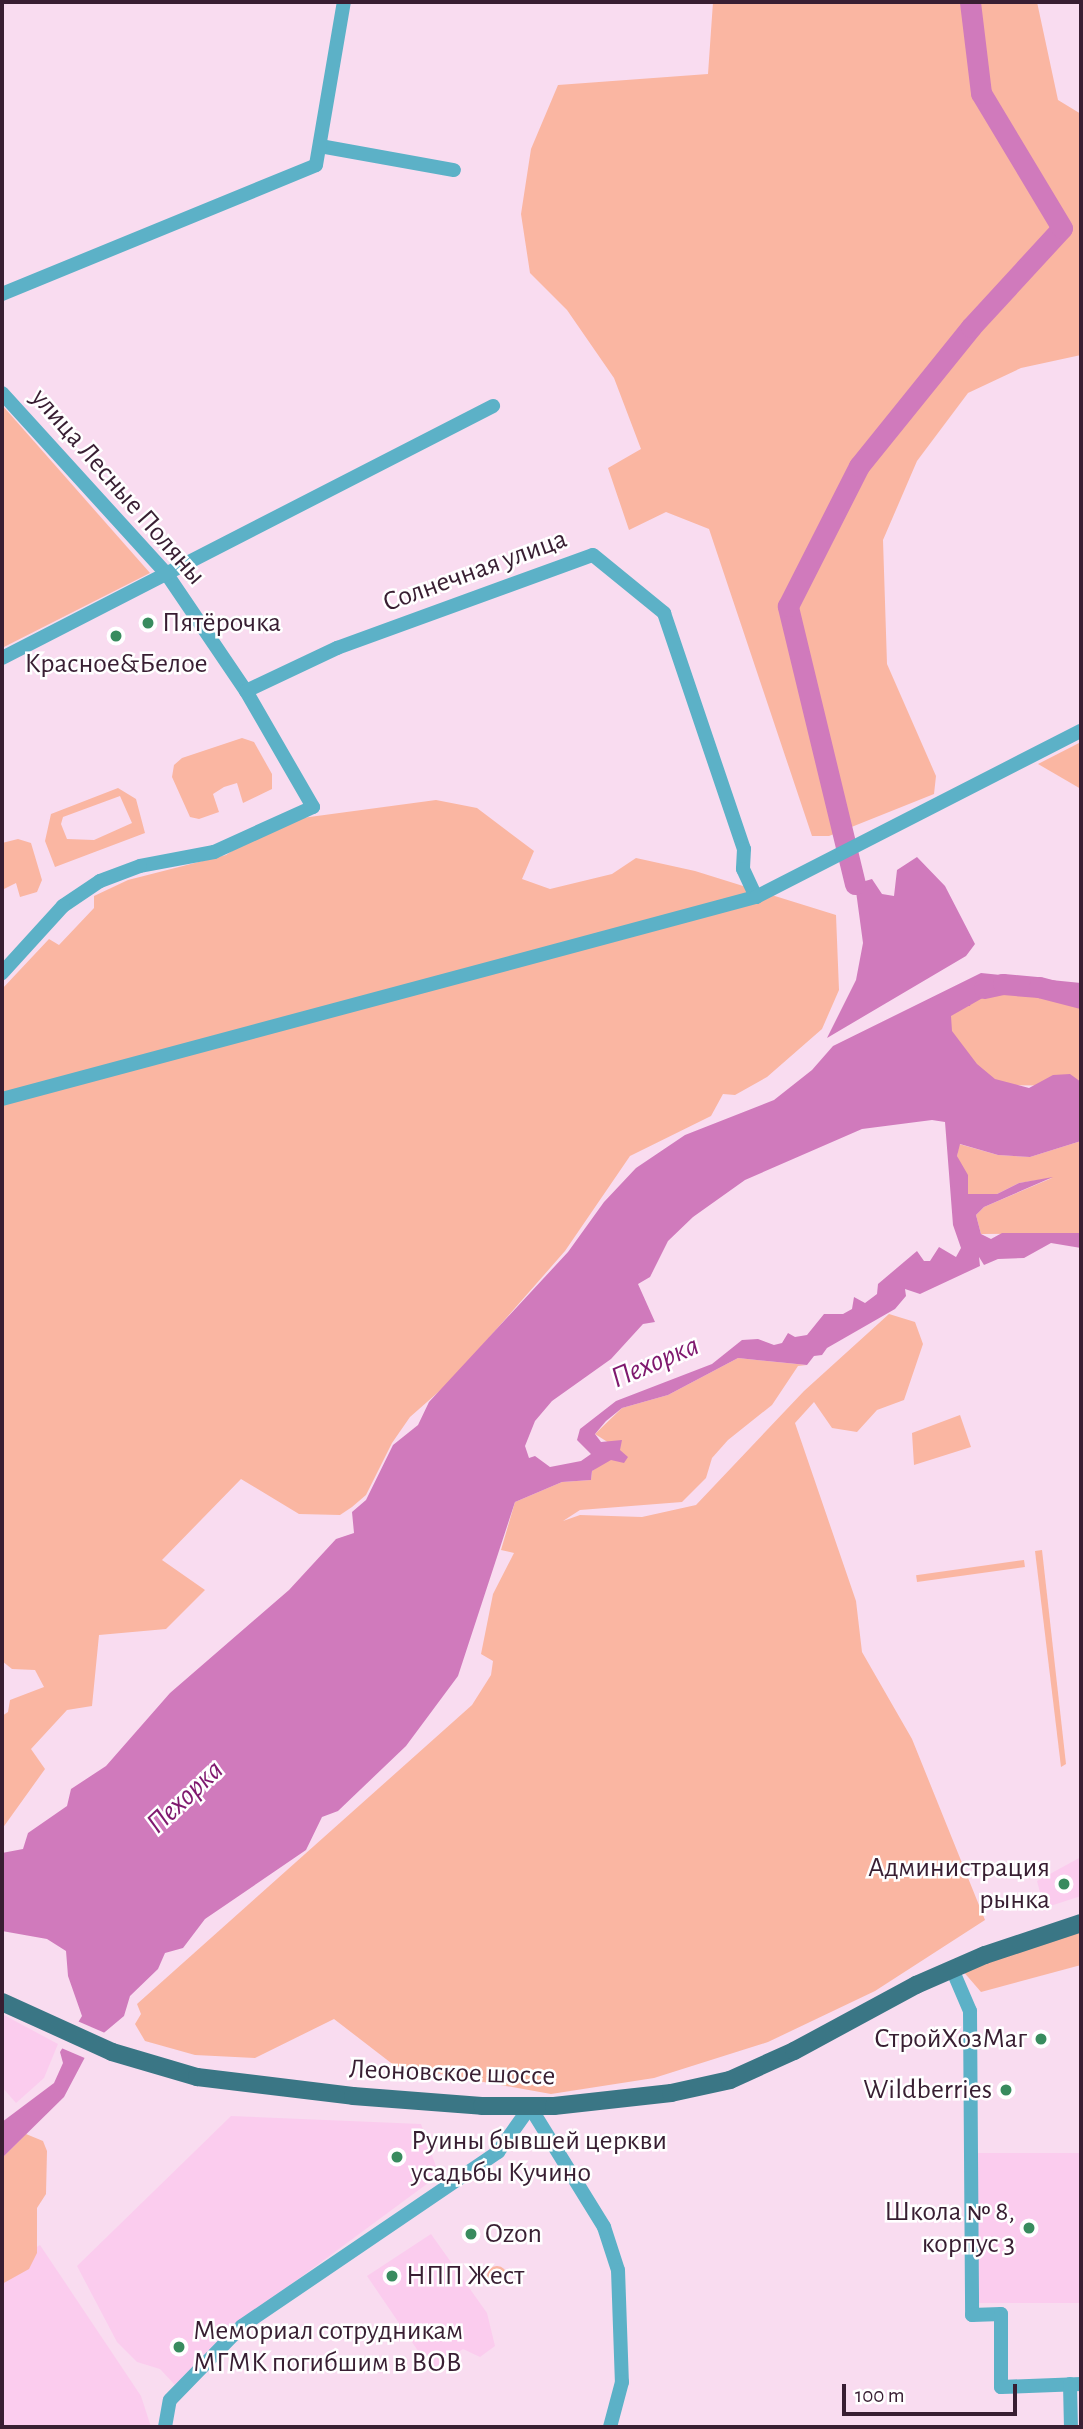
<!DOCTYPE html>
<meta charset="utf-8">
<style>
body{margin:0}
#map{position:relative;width:1083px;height:2429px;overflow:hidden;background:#f9dcf0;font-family:"Alegreya Sans",sans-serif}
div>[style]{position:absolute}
.built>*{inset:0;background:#fbccee;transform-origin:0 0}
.green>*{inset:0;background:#fab6a2;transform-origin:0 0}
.round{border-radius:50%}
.water>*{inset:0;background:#d07abc}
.pier>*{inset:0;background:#f9dcf0}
.river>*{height:21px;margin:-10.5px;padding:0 10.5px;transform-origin:10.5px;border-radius:10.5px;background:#d07abc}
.minor>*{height:14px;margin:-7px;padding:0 7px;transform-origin:7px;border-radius:7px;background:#5cb1c7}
.major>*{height:18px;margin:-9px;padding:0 9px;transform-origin:9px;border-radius:9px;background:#3a7685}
.dots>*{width:19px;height:19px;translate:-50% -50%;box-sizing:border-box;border:4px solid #fff;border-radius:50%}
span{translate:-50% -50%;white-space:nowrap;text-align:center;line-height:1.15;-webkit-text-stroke:5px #fff;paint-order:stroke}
.street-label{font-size:28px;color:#381e32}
.poi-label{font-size:28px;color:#381e32}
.left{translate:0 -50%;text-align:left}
.right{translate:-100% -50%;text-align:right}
.water-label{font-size:30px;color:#7f186e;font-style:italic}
.frame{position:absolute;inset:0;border:4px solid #381e32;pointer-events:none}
.scale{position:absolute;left:842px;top:2384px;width:175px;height:32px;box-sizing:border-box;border:4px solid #381e32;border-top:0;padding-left:9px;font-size:21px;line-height:24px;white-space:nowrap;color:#381e32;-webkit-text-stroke:5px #fff;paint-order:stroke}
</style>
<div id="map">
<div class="built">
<i style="clip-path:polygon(1081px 1857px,1081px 1896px,1044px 1908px,1037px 1881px)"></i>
<i style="clip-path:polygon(2px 2014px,58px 2044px,44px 2078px,16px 2103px,2px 2087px)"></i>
<i style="clip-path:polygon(231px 2116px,421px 2124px,439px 2175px,232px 2328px,175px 2385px,160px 2369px,137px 2362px,117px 2342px,77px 2266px)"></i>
<i style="left:1081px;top:2153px;width:150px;height:104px;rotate:90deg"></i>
<i style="clip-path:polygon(431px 2234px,487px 2313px,495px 2346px,480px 2357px,463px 2349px,431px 2370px,367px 2276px)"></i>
<i style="clip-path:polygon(40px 2245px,141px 2396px,151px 2427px,2px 2427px,2px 2268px)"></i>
</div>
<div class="green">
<i style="clip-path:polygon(713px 2px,1037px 2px,1058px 100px,1081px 114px,1081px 355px,1021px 368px,968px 393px,917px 461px,883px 540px,887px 664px,936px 776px,934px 794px,829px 836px,812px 836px,709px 529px,666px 512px,629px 530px,608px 468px,641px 449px,614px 378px,567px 310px,530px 273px,521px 214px,531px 149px,558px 85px,708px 74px)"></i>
<i style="clip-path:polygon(2px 405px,150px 573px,2px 648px)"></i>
<i style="clip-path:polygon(242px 738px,254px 742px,272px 774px,272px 789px,243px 803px,237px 783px,224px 787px,213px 794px,219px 812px,199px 819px,190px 817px,172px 777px,174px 765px,182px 758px)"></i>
<i style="clip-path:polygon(1081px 742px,1081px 789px,1038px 764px)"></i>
<i style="clip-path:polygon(evenodd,118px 788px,136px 799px,145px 833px,55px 867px,45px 841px,51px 814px,118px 788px,120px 796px,132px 823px,94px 840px,67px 839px,61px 824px,63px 817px,120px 796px)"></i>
<i style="clip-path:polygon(436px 800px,477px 808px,534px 851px,522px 879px,550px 889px,612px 874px,636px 858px,695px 871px,836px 915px,839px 990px,822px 1029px,767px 1077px,735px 1095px,723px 1094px,711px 1116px,630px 1156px,565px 1251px,452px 1380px,410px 1417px,392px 1443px,366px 1495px,352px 1507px,340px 1515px,299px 1514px,241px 1479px,162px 1560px,205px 1590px,166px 1629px,99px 1635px,92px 1706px,67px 1710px,31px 1749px,45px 1769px,2px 1829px,2px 1716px,8px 1712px,10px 1700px,44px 1687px,35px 1670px,12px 1669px,2px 1661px,2px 989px,49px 939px,59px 945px,94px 908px,94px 896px,128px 880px,226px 855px,247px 841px,302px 818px)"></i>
<i style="clip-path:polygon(18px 839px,31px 843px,42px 880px,37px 892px,20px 897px,16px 883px,2px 890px,2px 843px)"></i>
<i style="clip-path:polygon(1004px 987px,1081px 1002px,1081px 1086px,996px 1085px,970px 1060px,946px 1025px,954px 1009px)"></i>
<i style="clip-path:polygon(1081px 1141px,1081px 1233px,981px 1234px,976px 1215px,984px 1207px,1052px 1178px,1019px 1183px,997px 1194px,968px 1194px,957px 1156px,959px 1144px,998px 1155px,1030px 1157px)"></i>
<i style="clip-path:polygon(889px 1314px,915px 1322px,923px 1344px,904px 1400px,877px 1410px,857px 1432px,832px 1428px,814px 1402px,795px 1423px,856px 1601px,862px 1652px,912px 1739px,985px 1920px,875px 1991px,768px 2042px,654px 2078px,551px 2094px,395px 2066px,334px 2019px,255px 2058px,195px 2055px,145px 2041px,135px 2024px,141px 2014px,137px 2004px,472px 1705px,491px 1675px,493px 1661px,481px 1654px,493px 1594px,514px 1553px,501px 1550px,515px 1502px,562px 1482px,591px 1480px,592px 1471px,620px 1450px,595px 1434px,622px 1408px,668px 1395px,738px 1358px,807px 1365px,798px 1366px,772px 1405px,728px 1440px,712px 1458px,706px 1478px,682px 1502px,580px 1510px,563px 1521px,580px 1515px,642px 1517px,696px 1505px,804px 1391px)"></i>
<i style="clip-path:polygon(960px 1415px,971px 1447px,914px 1465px,912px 1433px)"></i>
<i style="clip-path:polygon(1042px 1550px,1066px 1764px,1061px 1767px,1035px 1551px)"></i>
<i style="left:1024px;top:1560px;width:7px;height:109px;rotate:82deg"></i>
<i style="clip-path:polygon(1081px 1929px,1081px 1965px,981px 1992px,962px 1970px)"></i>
<i style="clip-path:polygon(26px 2134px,43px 2141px,47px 2151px,46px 2194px,37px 2208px,37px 2253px,29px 2269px,2px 2284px,2px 2158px)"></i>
<i class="round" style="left:487px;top:2266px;width:20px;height:20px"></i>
</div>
<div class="water">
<i style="clip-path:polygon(917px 857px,945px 886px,975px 944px,966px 956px,827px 1038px,856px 980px,863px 943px,855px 884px,872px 879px,882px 894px,894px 896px,897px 870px)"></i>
<i style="clip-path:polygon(evenodd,981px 973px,1081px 983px,1081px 997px,1002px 987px,951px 1016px,952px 1031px,977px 1064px,995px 1079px,1029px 1088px,1053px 1075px,1070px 1074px,1081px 1082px,1081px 1141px,1030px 1157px,998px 1155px,960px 1144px,957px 1156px,968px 1175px,968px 1194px,997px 1194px,1019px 1183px,1053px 1177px,984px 1207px,976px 1215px,981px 1234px,991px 1239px,1002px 1233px,1081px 1233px,1081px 1248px,1051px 1243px,1024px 1258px,998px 1259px,984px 1265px,979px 1257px,980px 1266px,920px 1294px,905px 1289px,906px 1296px,895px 1309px,827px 1348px,822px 1355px,814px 1356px,807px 1365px,738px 1358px,668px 1395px,622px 1408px,606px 1421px,595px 1434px,601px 1442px,622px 1440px,620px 1450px,628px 1457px,624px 1463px,611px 1460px,592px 1471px,591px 1480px,562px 1482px,515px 1502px,458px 1676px,406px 1746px,338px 1811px,322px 1817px,306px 1850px,205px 1919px,183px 1948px,165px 1953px,158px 1969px,130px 1996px,124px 2016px,93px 2042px,64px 2097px,2px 2158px,2px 2122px,54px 2083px,63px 2063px,60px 2052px,82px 2016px,68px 1976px,66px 1951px,47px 1939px,2px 1931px,2px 1853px,23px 1849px,28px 1833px,67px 1806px,71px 1789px,106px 1766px,170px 1693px,289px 1590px,336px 1539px,354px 1533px,352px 1512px,366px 1500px,393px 1445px,418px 1425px,429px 1402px,568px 1252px,604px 1202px,636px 1168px,685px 1135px,774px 1100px,812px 1070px,833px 1046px,981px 973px,932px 1120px,945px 1122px,953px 1225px,961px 1248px,956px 1257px,939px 1247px,930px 1261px,924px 1261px,917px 1251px,878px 1284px,877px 1294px,865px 1303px,854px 1297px,852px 1309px,843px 1314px,824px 1314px,807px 1335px,795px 1337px,788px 1333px,782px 1343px,774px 1345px,758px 1339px,742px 1340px,712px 1364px,616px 1401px,580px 1429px,577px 1440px,591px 1454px,581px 1461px,550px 1467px,535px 1456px,529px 1458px,525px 1446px,535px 1421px,552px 1401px,611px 1359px,643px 1324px,655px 1322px,638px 1284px,650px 1277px,668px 1241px,693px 1217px,745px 1180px,862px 1129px,932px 1120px)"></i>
</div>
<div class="pier">
<i style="clip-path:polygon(75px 2020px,105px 2033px,87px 2059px,59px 2047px)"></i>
</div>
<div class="river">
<i style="left:855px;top:884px;width:286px;rotate:-103.6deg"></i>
<i style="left:788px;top:606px;width:157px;rotate:-63.1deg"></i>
<i style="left:859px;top:466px;width:179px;rotate:-51.1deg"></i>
<i style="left:971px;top:327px;width:134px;rotate:-47.4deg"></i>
<i style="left:1062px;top:228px;width:157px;rotate:-121deg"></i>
<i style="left:981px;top:93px;width:92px;rotate:-96.9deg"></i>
<i style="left:984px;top:988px;width:19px;rotate:-12deg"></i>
<i style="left:1003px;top:984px;width:36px;rotate:5deg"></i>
<i style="left:1039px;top:987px;width:43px;rotate:14.7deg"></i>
</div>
<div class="minor">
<i style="left:320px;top:146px;width:136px;rotate:10.2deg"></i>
<i style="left:2px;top:294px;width:339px;rotate:-22.3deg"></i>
<i style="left:316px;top:165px;width:165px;rotate:-80.3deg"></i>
<i style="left:2px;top:393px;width:244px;rotate:47.7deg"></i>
<i style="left:166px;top:573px;width:143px;rotate:55.9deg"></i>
<i style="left:246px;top:691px;width:134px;rotate:60deg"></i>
<i style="left:313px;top:807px;width:109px;rotate:155.6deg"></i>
<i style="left:214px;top:852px;width:75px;rotate:169.3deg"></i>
<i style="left:140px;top:866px;width:43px;rotate:159.4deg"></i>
<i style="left:100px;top:881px;width:45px;rotate:146deg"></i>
<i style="left:63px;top:906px;width:91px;rotate:132.3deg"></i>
<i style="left:2px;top:658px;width:552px;rotate:-27.17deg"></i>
<i style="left:246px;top:691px;width:101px;rotate:-25.3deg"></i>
<i style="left:337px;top:648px;width:272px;rotate:-20deg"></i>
<i style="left:593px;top:555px;width:92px;rotate:39.2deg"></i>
<i style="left:664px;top:613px;width:249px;rotate:71.3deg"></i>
<i style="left:744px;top:849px;width:20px;rotate:93deg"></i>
<i style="left:743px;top:869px;width:31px;rotate:65deg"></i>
<i style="left:2px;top:1099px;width:781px;rotate:-15deg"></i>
<i style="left:756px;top:897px;width:365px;rotate:-27.1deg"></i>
<i style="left:952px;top:1969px;width:46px;rotate:66.8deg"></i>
<i style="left:970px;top:2011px;width:304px;rotate:89.6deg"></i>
<i style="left:972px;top:2315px;width:29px;rotate:-2deg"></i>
<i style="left:1001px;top:2314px;width:73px;rotate:90deg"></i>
<i style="left:1001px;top:2387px;width:80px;rotate:-2.1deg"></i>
<i style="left:1070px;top:2384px;width:43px;rotate:88.7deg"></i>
<i style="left:165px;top:2427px;width:27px;rotate:-80deg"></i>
<i style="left:170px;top:2400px;width:103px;rotate:-45.8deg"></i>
<i style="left:242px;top:2326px;width:310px;rotate:-34.2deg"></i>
<i style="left:498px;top:2152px;width:55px;rotate:-54.6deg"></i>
<i style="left:530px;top:2107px;width:141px;rotate:58.3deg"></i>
<i style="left:604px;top:2227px;width:45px;rotate:72deg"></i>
<i style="left:618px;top:2270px;width:112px;rotate:88deg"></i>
<i style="left:622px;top:2382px;width:47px;rotate:104.9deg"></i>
</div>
<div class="major">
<i style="left:2px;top:2002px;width:121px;rotate:24.4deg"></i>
<i style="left:112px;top:2052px;width:89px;rotate:16.4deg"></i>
<i style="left:197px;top:2077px;width:157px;rotate:6.9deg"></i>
<i style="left:353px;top:2096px;width:129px;rotate:4.4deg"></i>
<i style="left:482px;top:2106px;width:72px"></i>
<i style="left:554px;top:2106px;width:118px;rotate:-6.3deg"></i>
<i style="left:671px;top:2093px;width:60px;rotate:-12.4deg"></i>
<i style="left:730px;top:2080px;width:70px;rotate:-24.4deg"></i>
<i style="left:794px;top:2051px;width:139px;rotate:-28.4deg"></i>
<i style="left:916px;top:1985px;width:75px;rotate:-23.5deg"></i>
<i style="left:985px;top:1955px;width:101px;rotate:-18.4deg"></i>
</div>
<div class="dots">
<i style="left:148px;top:623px;background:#388b5e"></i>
<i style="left:116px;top:636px;background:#388b5e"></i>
<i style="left:1064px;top:1884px;background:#388b5e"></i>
<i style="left:1041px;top:2039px;background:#388b5e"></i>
<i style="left:1006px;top:2090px;background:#388b5e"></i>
<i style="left:397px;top:2157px;background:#388b5e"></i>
<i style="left:1029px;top:2228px;background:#388b5e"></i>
<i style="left:471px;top:2234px;background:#388b5e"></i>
<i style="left:392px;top:2276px;background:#388b5e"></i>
<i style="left:179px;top:2347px;background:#388b5e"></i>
</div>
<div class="street-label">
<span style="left:118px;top:487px;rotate:49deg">улица Лесные Поляны</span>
<span style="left:475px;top:571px;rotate:-20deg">Солнечная улица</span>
<span style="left:452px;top:2073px;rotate:2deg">Леоновское шоссе</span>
</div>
<div class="poi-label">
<span class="left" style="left:162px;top:623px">Пятёрочка</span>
<span style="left:116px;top:664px">Красное&amp;Белое</span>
<span class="right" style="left:1050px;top:1884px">Администрация<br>рынка</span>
<span class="right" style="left:1027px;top:2039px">СтройХозМаг</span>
<span class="right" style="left:992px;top:2090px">Wildberries</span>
<span class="left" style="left:411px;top:2157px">Руины бывшей церкви<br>усадьбы Кучино</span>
<span class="right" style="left:1015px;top:2228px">Школа № 8,<br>корпус 3</span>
<span class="left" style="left:485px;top:2234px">Ozon</span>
<span class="left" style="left:406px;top:2276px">НПП Жест</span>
<span class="left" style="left:193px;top:2347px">Мемориал сотрудникам<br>МГМК погибшим в ВОВ</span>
</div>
<div class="water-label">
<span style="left:655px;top:1362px;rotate:-23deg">Пехорка</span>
<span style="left:185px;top:1797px;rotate:-43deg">Пехорка</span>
</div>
<div class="frame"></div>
<div class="scale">100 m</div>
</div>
